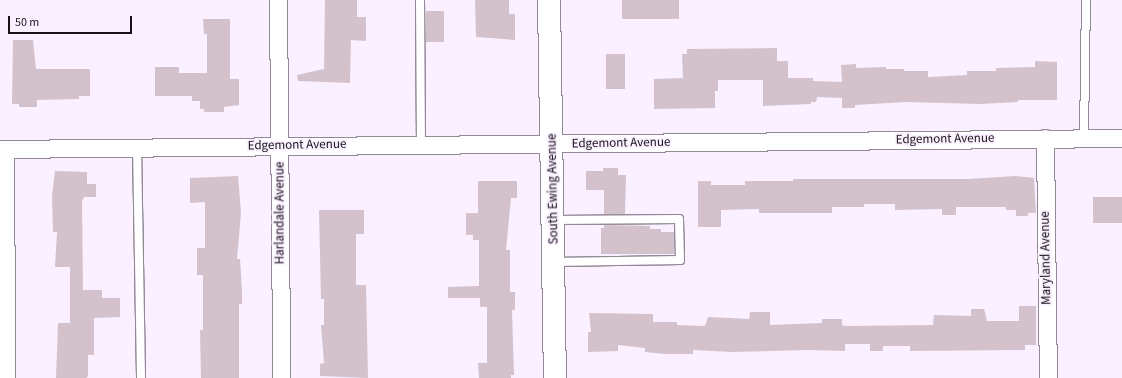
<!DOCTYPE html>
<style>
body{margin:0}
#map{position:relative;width:1122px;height:378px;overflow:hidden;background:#faf0ff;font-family:"Source Sans 3",sans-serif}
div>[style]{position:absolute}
.building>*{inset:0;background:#d3c2cc;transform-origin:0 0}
.roads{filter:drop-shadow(1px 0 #928996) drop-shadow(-1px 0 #928996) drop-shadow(0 1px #928996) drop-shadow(0 -1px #928996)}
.lane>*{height:8px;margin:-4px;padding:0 4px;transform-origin:4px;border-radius:4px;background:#fff}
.street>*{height:17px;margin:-8.5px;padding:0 8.5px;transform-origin:8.5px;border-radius:8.5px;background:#fff}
.secondary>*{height:22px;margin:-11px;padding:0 11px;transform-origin:11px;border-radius:11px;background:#fff}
span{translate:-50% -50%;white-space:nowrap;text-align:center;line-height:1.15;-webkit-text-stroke:3.5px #faf0ff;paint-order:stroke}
.street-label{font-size:13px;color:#161217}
.scale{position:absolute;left:8px;top:16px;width:124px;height:18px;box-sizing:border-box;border:2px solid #161217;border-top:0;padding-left:5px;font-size:12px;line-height:14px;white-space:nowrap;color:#161217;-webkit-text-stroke:3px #faf0ff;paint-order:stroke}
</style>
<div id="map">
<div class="building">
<i style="clip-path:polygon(325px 0,357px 0,357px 17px,366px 17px,366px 41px,351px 40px,350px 83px,298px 81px,297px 75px,324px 69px)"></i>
<i style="clip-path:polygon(475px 0,509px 0,509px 14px,515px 14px,515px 40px,476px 37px)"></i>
<i style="left:622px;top:0;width:57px;height:19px"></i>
<i style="left:426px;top:11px;width:18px;height:31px"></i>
<i style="clip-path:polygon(203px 19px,230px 19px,230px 79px,239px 79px,239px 105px,224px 107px,224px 112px,204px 112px,204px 109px,200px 109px,200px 101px,192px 101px,192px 96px,155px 96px,155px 67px,179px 67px,179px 73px,207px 73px,207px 34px,204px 34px)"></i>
<i style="clip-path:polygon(13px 40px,33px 40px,36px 69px,90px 69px,90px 96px,79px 96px,79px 99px,37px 100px,37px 107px,19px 107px,19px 104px,12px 104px)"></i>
<i style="clip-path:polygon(777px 48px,777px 61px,788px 61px,788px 78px,813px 78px,813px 81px,842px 82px,841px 65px,856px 64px,856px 68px,886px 67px,886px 69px,904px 69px,904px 71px,928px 71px,928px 77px,967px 75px,967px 71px,996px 71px,996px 68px,1035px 67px,1035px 61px,1057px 62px,1057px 100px,1018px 100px,1018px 102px,980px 104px,906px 102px,855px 105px,855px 108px,842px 108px,842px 98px,817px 97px,816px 102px,811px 102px,811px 104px,763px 106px,763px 80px,718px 80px,718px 91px,715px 91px,715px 108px,654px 109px,654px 79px,683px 78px,682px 54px,687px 54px,687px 49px)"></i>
<i style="left:606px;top:54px;width:19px;height:35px"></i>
<i style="clip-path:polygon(603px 168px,618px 168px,618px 175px,626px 175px,625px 214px,604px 214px,604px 190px,586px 190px,586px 171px,603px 171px)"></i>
<i style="clip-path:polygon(55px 171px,87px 172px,87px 184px,96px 184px,96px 197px,84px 197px,82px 201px,83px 290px,102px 290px,102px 298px,120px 298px,120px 317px,94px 318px,94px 355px,88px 355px,88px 376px,86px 378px,56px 378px,58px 323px,70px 323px,70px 267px,55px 267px,57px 232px,53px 232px,52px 196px)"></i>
<i style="clip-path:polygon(238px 176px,241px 213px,237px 259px,240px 259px,242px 290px,242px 304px,239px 304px,239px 378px,201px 378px,200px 330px,203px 330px,203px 275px,197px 275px,197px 248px,205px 248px,205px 202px,190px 203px,190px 178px)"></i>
<i style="clip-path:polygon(1016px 176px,1034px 178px,1036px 213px,1028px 213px,1028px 216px,1016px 216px,1016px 210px,1006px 210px,1006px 207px,956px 207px,956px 215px,942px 215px,942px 209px,895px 210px,895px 204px,864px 204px,864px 207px,832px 207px,832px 213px,759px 213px,759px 209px,721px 210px,721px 227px,698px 227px,698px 181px,711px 181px,711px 185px,745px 185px,745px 181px,793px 181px,793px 179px,968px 179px)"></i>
<i style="clip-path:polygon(478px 181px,517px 181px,517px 198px,511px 198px,506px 250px,510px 250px,510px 292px,515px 292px,515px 310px,512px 310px,514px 375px,511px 375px,511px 378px,479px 378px,478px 363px,487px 363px,487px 307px,480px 307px,480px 298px,448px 298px,448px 287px,479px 286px,479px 240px,473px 240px,473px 235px,466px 235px,466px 213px,478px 213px)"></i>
<i style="left:1122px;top:197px;width:26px;height:29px;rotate:90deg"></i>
<i style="clip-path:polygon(319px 210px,364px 210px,364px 234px,356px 234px,356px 285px,366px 285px,368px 378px,320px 376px,320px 364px,324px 363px,321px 325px,324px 325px,324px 299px,321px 299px)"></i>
<i style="clip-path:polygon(604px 225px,650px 226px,650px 229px,661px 229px,661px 232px,674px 232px,674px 254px,601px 254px,601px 228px,604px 228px)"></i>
<i style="clip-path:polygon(1019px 306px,1036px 306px,1036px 345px,1025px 345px,1025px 350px,910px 351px,910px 346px,883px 346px,883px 351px,870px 351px,870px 344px,845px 344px,845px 351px,808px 350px,731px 352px,693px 350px,693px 354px,664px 354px,645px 352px,645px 348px,618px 345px,618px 351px,588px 352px,588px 332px,591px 332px,589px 313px,653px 314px,653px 322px,677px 322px,677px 325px,705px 326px,708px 317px,749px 319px,750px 312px,770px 312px,770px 325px,822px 323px,822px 319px,842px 319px,842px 325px,845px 326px,933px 325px,934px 315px,971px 316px,971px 309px,984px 309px,987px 321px,1019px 321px)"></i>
</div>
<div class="roads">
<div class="lane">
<i style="left:420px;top:0;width:144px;rotate:89.6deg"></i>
<i style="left:1084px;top:138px;width:138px;rotate:-89.2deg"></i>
<i style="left:137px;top:147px;width:231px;rotate:89deg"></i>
<i style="left:554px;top:220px;width:125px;rotate:-0.5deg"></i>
<i style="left:679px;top:219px;width:41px;rotate:88.6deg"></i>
<i style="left:680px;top:260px;width:126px;rotate:179.1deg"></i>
</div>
<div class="street">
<i style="left:278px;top:0;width:378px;rotate:89.5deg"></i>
<i style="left:1045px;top:138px;width:240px;rotate:89.3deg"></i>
<i style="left:0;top:149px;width:1122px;rotate:-0.56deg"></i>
<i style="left:5px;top:149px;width:229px;rotate:89.7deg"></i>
</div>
<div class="secondary">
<i style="left:549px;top:0;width:378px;rotate:89.1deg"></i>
</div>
</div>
<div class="street-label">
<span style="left:945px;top:139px;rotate:-1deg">Edgemont Avenue</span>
<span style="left:621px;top:143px;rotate:-1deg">Edgemont Avenue</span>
<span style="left:297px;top:145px;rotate:-1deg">Edgemont Avenue</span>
<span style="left:553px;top:189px;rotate:-91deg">South Ewing Avenue</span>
<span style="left:280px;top:213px;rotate:-90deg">Harlandale Avenue</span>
<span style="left:1046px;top:258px;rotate:-91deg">Maryland Avenue</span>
</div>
<div class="scale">50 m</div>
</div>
